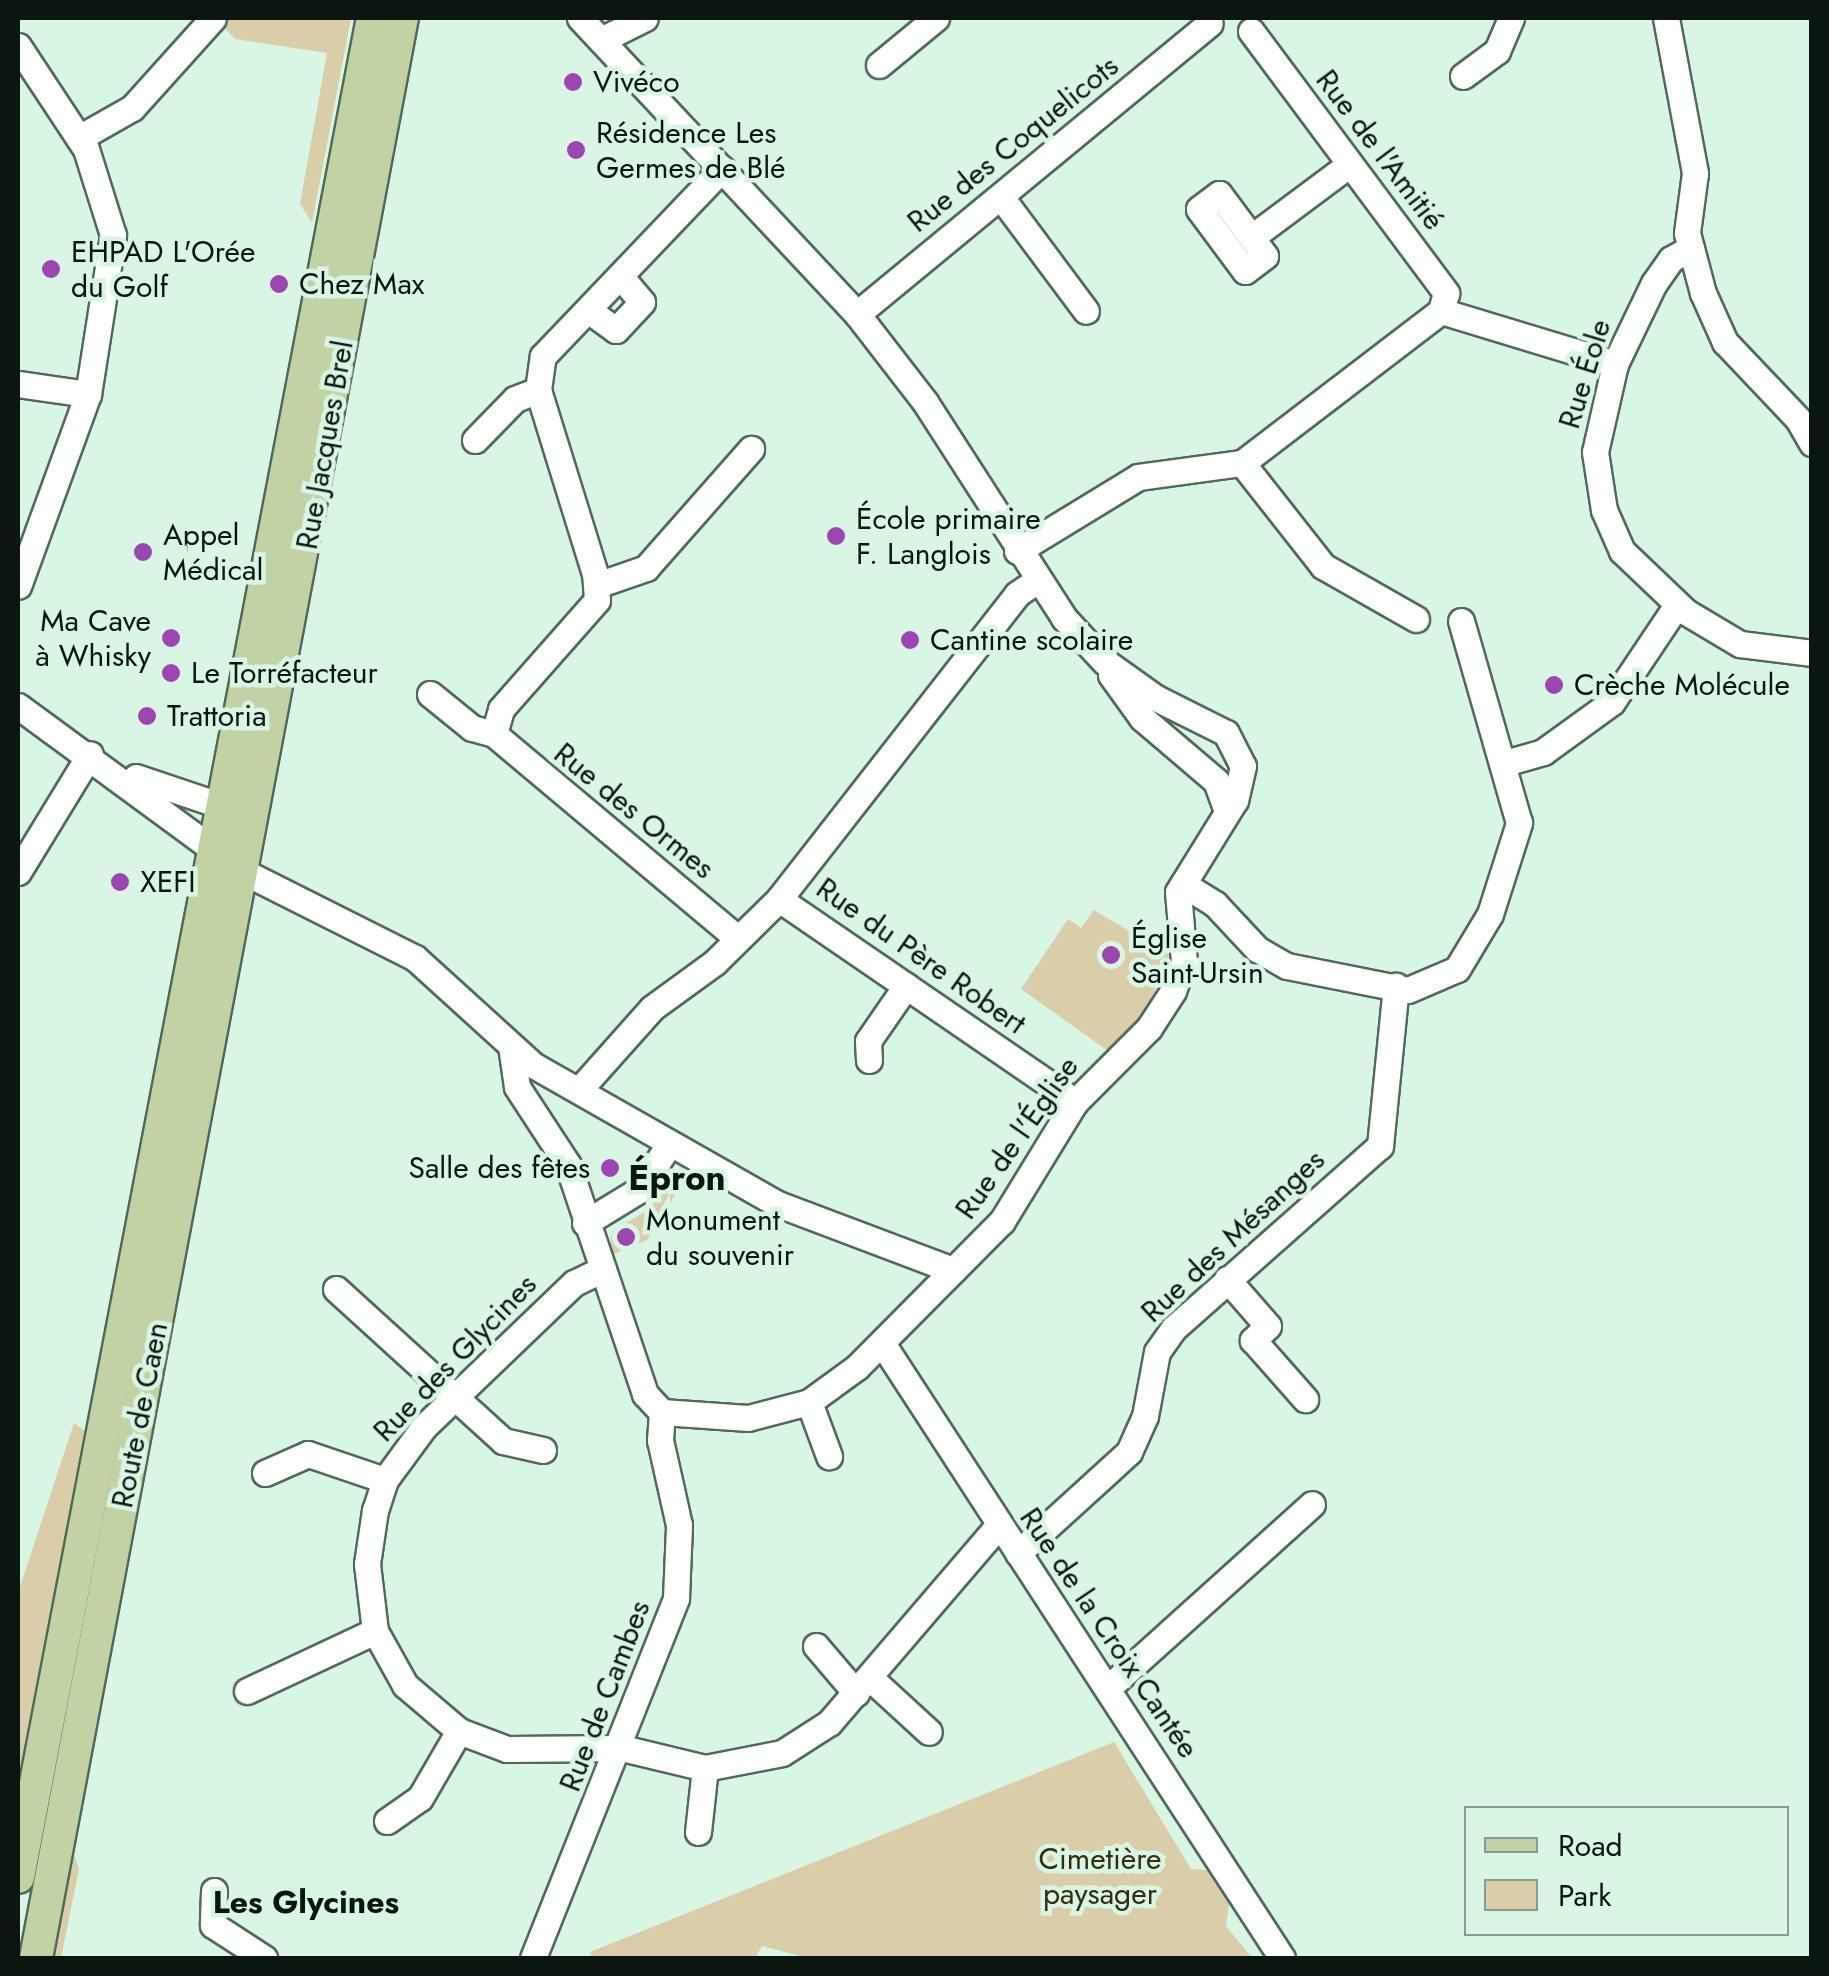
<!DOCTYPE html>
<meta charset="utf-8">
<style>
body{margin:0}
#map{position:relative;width:1829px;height:1976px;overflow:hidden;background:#d8f6e3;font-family:Jost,sans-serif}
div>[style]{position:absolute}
.green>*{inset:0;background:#daceaa}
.roads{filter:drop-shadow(2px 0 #4f6a5a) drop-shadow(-2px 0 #4f6a5a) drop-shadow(0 2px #4f6a5a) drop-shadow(0 -2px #4f6a5a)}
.minor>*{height:25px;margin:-12.5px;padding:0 12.5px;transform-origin:12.5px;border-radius:12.5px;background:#fff}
.major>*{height:32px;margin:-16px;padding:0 16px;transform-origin:16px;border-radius:16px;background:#c2d2a4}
.dots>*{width:28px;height:28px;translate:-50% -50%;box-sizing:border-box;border:5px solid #d8f6e3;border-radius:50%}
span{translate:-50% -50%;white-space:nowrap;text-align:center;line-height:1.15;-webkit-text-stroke:9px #d8f6e3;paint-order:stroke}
.poi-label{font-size:30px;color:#0b1610}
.left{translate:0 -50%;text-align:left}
.right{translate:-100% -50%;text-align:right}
.street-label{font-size:30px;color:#0b1610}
.park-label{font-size:30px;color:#342c11}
.neighbourhood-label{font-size:32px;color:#0b1610;font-weight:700}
.quarter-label{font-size:35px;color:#0b1610;font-weight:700}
.frame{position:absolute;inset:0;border:20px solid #0b1610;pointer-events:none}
.legend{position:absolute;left:1464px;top:1806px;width:325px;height:130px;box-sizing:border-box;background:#d8f6e3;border:2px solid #869c8f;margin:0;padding:12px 18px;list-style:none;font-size:30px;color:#0b1610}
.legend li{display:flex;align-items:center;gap:20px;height:50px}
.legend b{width:50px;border:2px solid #869c8f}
</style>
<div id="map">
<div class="green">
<i style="clip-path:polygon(229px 18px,351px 18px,312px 223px,300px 204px,327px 53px,235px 39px,222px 25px)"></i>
<i style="clip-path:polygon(1094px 910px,1169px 955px,1146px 1014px,1111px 1053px,1021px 989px,1068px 919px,1081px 928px)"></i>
<i style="clip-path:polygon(676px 1172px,686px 1177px,647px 1240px,609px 1256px,612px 1231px,648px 1210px)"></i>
<i style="clip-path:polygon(74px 1423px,86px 1432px,18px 1782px,18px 1593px)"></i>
<i style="clip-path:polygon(1114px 1742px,1191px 1869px,1208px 1870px,1230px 1898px,1226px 1926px,1252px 1958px,808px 1958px,762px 1946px,755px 1958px,593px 1958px,590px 1952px)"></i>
<i style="clip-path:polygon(73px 1852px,79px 1869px,61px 1958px,53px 1958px)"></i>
</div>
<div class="roads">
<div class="minor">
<i style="left:580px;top:18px;width:405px;rotate:46.9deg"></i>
<i style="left:857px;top:314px;width:111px;rotate:52.3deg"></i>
<i style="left:925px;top:402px;width:257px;rotate:57.2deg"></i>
<i style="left:1064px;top:618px;width:59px;rotate:47.1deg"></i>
<i style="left:1104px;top:661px;width:64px;rotate:35.4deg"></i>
<i style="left:1156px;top:698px;width:78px;rotate:26.6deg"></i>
<i style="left:1226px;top:733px;width:37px;rotate:63deg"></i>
<i style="left:1243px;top:766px;width:35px;rotate:103deg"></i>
<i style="left:1235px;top:800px;width:108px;rotate:121.8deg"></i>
<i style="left:1178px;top:892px;width:70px;rotate:85.1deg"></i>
<i style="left:1184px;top:962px;width:31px;rotate:111deg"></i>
<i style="left:1173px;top:991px;width:44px;rotate:123deg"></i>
<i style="left:1149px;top:1028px;width:105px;rotate:135deg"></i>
<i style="left:1075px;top:1102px;width:140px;rotate:121.5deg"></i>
<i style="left:1002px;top:1221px;width:206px;rotate:134.8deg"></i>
<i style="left:857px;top:1367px;width:59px;rotate:143.9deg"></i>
<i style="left:809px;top:1402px;width:63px;rotate:165.3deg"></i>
<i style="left:748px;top:1418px;width:86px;rotate:-176deg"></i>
<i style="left:1666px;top:18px;width:158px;rotate:79.4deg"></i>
<i style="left:1695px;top:173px;width:61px;rotate:97.6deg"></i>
<i style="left:1687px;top:233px;width:62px;rotate:75.1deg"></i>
<i style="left:1703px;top:293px;width:54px;rotate:65.8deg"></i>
<i style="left:1725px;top:342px;width:106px;rotate:46.5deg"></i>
<i style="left:1798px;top:419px;width:28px;rotate:60deg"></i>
<i style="left:1251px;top:31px;width:327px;rotate:53.3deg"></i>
<i style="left:1446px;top:293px;width:19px;rotate:106deg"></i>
<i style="left:601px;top:40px;width:49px;rotate:-26.6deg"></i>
<i style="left:18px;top:46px;width:123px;rotate:56.6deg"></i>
<i style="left:86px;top:149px;width:90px;rotate:72.6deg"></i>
<i style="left:113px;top:235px;width:161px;rotate:98.9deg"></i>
<i style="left:88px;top:394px;width:204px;rotate:110deg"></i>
<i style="left:879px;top:65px;width:74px;rotate:-39.5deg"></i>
<i style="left:1463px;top:76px;width:42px;rotate:-36.3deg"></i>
<i style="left:1497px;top:51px;width:36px;rotate:-67deg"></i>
<i style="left:79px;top:138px;width:61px;rotate:-29.5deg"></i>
<i style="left:132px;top:108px;width:121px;rotate:-48deg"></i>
<i style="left:1219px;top:194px;width:77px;rotate:53.4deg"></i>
<i style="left:1265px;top:256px;width:25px;rotate:143deg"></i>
<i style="left:1245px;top:271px;width:77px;rotate:-126.6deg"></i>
<i style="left:1199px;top:209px;width:25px;rotate:-37deg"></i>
<i style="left:1001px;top:197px;width:142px;rotate:53.3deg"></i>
<i style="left:1252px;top:237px;width:122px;rotate:-36.7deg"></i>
<i style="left:1691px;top:248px;width:23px;rotate:151deg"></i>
<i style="left:1671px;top:259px;width:29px;rotate:125deg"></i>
<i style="left:1654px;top:283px;width:90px;rotate:115.7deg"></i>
<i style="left:1615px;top:364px;width:90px;rotate:102.8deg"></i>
<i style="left:1595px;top:452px;width:59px;rotate:81.2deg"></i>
<i style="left:1604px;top:510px;width:45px;rotate:66.3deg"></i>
<i style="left:1622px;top:551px;width:88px;rotate:43.6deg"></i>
<i style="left:1686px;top:612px;width:63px;rotate:30.7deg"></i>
<i style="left:1740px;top:644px;width:73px;rotate:7.1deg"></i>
<i style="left:588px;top:310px;width:34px;rotate:36deg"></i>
<i style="left:616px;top:330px;width:38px;rotate:-47deg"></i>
<i style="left:642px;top:302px;width:34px;rotate:-130deg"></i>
<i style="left:1441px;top:311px;width:182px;rotate:16.9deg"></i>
<i style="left:857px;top:314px;width:457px;rotate:-39.5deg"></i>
<i style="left:18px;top:384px;width:71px;rotate:8.1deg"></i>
<i style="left:475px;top:440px;width:57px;rotate:-45.7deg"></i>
<i style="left:515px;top:399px;width:25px;rotate:-21deg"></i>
<i style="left:1242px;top:463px;width:131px;rotate:51.8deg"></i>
<i style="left:1323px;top:566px;width:107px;rotate:29.7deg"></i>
<i style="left:1017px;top:551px;width:142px;rotate:-31.4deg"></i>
<i style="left:1138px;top:477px;width:105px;rotate:-7.7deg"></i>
<i style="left:1242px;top:463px;width:250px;rotate:-37.4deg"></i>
<i style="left:597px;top:585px;width:52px;rotate:-19.1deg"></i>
<i style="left:646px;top:568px;width:159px;rotate:-48.6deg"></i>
<i style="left:1111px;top:675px;width:53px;rotate:54.2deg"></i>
<i style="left:1142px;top:718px;width:97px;rotate:40.4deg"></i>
<i style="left:1216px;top:781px;width:32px;rotate:70deg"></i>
<i style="left:430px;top:694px;width:54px;rotate:39deg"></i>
<i style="left:472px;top:728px;width:23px;rotate:15deg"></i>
<i style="left:18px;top:706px;width:280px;rotate:36.3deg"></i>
<i style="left:244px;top:872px;width:191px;rotate:26.7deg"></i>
<i style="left:415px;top:958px;width:159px;rotate:42.2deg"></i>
<i style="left:533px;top:1065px;width:282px;rotate:29.6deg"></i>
<i style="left:778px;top:1204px;width:187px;rotate:20.7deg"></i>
<i style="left:494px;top:734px;width:26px;rotate:-74deg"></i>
<i style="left:501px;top:709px;width:145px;rotate:-48.6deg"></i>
<i style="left:597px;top:600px;width:26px;rotate:-94deg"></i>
<i style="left:595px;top:574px;width:193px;rotate:-107.2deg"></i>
<i style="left:538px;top:390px;width:34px;rotate:-82deg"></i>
<i style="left:543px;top:356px;width:259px;rotate:-46.3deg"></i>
<i style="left:494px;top:734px;width:314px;rotate:40deg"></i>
<i style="left:1505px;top:763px;width:40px;rotate:-16deg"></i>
<i style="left:1543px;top:752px;width:85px;rotate:-35.9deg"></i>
<i style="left:1612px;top:702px;width:117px;rotate:-56.2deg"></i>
<i style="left:136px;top:777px;width:91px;rotate:18.6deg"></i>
<i style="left:222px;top:806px;width:15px;rotate:74deg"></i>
<i style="left:18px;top:872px;width:138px;rotate:-58.6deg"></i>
<i style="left:1183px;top:884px;width:38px;rotate:32deg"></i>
<i style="left:1215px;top:904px;width:62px;rotate:47deg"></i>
<i style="left:1257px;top:949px;width:34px;rotate:30deg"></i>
<i style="left:1287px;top:966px;width:123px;rotate:11.2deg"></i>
<i style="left:1408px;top:990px;width:53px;rotate:-23.2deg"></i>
<i style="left:1457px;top:969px;width:64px;rotate:-59deg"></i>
<i style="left:1490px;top:914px;width:96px;rotate:-72.3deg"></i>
<i style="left:1519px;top:823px;width:210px;rotate:-106deg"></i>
<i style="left:779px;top:899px;width:359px;rotate:34.4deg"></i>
<i style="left:511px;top:1046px;width:41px;rotate:81.7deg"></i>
<i style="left:517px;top:1087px;width:93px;rotate:56.8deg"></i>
<i style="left:568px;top:1165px;width:242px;rotate:71.4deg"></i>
<i style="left:645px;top:1394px;width:25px;rotate:47deg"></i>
<i style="left:869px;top:1060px;width:19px;rotate:-93deg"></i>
<i style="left:868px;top:1041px;width:67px;rotate:-55.4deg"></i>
<i style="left:579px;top:1090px;width:110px;rotate:-48.3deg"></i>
<i style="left:652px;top:1008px;width:78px;rotate:-36.1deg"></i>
<i style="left:715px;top:962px;width:90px;rotate:-44.5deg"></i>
<i style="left:779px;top:899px;width:387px;rotate:-52deg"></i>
<i style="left:1017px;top:594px;width:23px;rotate:-34deg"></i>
<i style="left:585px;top:1223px;width:63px;rotate:-31.4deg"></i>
<i style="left:639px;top:1190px;width:56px;rotate:-56.6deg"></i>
<i style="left:603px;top:1269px;width:32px;rotate:154deg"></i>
<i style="left:574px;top:1283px;width:209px;rotate:136.2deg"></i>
<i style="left:423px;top:1428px;width:64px;rotate:126.2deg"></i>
<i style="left:385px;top:1480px;width:32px;rotate:108deg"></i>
<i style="left:375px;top:1510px;width:55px;rotate:98.4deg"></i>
<i style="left:367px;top:1564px;width:67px;rotate:83.2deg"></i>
<i style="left:375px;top:1631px;width:62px;rotate:60.9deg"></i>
<i style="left:405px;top:1685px;width:71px;rotate:40.4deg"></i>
<i style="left:459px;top:1731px;width:51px;rotate:20.6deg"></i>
<i style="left:507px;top:1749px;width:115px;rotate:-0.5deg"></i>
<i style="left:622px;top:1748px;width:85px;rotate:13.5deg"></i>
<i style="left:705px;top:1768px;width:78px;rotate:-11deg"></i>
<i style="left:782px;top:1753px;width:56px;rotate:-32.6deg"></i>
<i style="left:829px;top:1723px;width:260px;rotate:-49.4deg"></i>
<i style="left:1227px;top:1279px;width:62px;rotate:48.9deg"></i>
<i style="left:1268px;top:1326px;width:21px;rotate:137deg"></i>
<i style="left:1253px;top:1340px;width:79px;rotate:48.6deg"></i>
<i style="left:336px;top:1289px;width:226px;rotate:42.3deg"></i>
<i style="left:503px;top:1441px;width:41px;rotate:12.7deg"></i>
<i style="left:882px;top:1343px;width:734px;rotate:56.96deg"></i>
<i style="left:809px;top:1402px;width:58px;rotate:69.7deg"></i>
<i style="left:265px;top:1473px;width:47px;rotate:-23.8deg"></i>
<i style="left:308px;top:1454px;width:81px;rotate:18.7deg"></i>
<i style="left:1018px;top:1553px;width:150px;rotate:-42.3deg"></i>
<i style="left:1129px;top:1452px;width:39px;rotate:-66deg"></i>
<i style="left:1145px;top:1416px;width:65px;rotate:-79.4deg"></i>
<i style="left:1157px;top:1352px;width:29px;rotate:-55deg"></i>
<i style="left:1174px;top:1328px;width:275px;rotate:-41.5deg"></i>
<i style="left:1380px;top:1146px;width:161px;rotate:-84.3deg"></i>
<i style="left:816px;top:1646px;width:62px;rotate:49.6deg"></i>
<i style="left:869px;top:1677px;width:81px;rotate:42.5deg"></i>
<i style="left:1109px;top:1687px;width:273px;rotate:-42deg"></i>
<i style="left:247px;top:1691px;width:141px;rotate:-25.1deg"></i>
<i style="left:387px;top:1821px;width:40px;rotate:-34.9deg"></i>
<i style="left:420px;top:1798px;width:78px;rotate:-59.8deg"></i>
<i style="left:698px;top:1832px;width:64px;rotate:-83.8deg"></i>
<i style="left:214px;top:1891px;width:34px;rotate:92deg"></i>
<i style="left:213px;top:1925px;width:61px;rotate:32.9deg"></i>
<i style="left:533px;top:1958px;width:387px;rotate:-68.3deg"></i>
<i style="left:676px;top:1598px;width:73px;rotate:-87.6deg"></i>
<i style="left:679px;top:1525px;width:87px;rotate:-102.6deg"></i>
<i style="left:660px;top:1440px;width:28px;rotate:-86deg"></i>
</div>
<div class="major">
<i style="left:18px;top:1877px;width:1893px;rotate:-79.19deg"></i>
<i style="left:36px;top:1958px;width:1974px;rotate:-79.32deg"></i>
</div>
</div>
<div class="dots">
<i style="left:573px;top:82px;background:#9d45b1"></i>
<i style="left:576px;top:150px;background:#9d45b1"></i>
<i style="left:51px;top:269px;background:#9d45b1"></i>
<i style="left:279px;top:284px;background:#9d45b1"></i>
<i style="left:836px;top:536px;background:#9d45b1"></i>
<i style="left:143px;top:552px;background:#9d45b1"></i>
<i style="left:171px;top:638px;background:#9d45b1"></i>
<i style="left:910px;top:640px;background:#9d45b1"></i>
<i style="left:171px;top:673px;background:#9d45b1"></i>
<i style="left:1554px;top:685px;background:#9d45b1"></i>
<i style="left:147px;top:716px;background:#9d45b1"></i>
<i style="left:120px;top:882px;background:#9d45b1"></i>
<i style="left:1111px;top:955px;background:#9d45b1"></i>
<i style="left:610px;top:1168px;background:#9d45b1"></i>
<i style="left:626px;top:1237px;background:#9d45b1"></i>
</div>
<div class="poi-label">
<span class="left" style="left:593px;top:82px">Vivéco</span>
<span class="left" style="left:596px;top:150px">Résidence Les<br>Germes de Blé</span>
<span class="left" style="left:71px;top:269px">EHPAD L'Orée<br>du Golf</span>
<span class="left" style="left:299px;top:284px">Chez Max</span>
<span class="left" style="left:856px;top:536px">École primaire<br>F. Langlois</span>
<span class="left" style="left:163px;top:552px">Appel<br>Médical</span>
<span class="right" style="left:151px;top:638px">Ma Cave<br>à Whisky</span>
<span class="left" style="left:930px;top:640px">Cantine scolaire</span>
<span class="left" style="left:191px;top:673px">Le Torréfacteur</span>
<span class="left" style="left:1574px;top:685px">Crèche Molécule</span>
<span class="left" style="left:167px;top:716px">Trattoria</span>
<span class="left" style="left:140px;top:882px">XEFI</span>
<span class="left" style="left:1131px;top:955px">Église<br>Saint-Ursin</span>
<span class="right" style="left:590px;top:1168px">Salle des fêtes</span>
<span class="left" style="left:646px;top:1237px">Monument<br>du souvenir</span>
</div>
<div class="street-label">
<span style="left:1013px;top:144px;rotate:-39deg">Rue des Coquelicots</span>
<span style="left:1380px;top:150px;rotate:53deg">Rue de l'Amitié</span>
<span style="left:1585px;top:374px;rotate:-73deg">Rue Éole</span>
<span style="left:325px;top:445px;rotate:-80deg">Rue Jacques Brel</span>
<span style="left:634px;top:811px;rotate:39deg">Rue des Ormes</span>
<span style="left:921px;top:956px;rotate:35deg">Rue du Père Robert</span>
<span style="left:1017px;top:1138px;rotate:-55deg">Rue de l'Église</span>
<span style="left:1233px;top:1236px;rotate:-43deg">Rue des Mésanges</span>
<span style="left:455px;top:1358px;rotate:-46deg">Rue des Glycines</span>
<span style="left:140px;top:1415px;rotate:-79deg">Route de Caen</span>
<span style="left:1109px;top:1633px;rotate:56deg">Rue de la Croix Cantée</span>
<span style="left:605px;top:1696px;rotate:-69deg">Rue de Cambes</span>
</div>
<div class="park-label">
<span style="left:1100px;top:1876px">Cimetière<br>paysager</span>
</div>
<div class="neighbourhood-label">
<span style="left:306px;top:1902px">Les Glycines</span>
</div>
<div class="quarter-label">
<span style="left:677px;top:1178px">Épron</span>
</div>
<div class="frame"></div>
<ul class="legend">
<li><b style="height:12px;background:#c2d2a4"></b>Road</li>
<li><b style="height:28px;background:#daceaa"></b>Park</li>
</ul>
</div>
